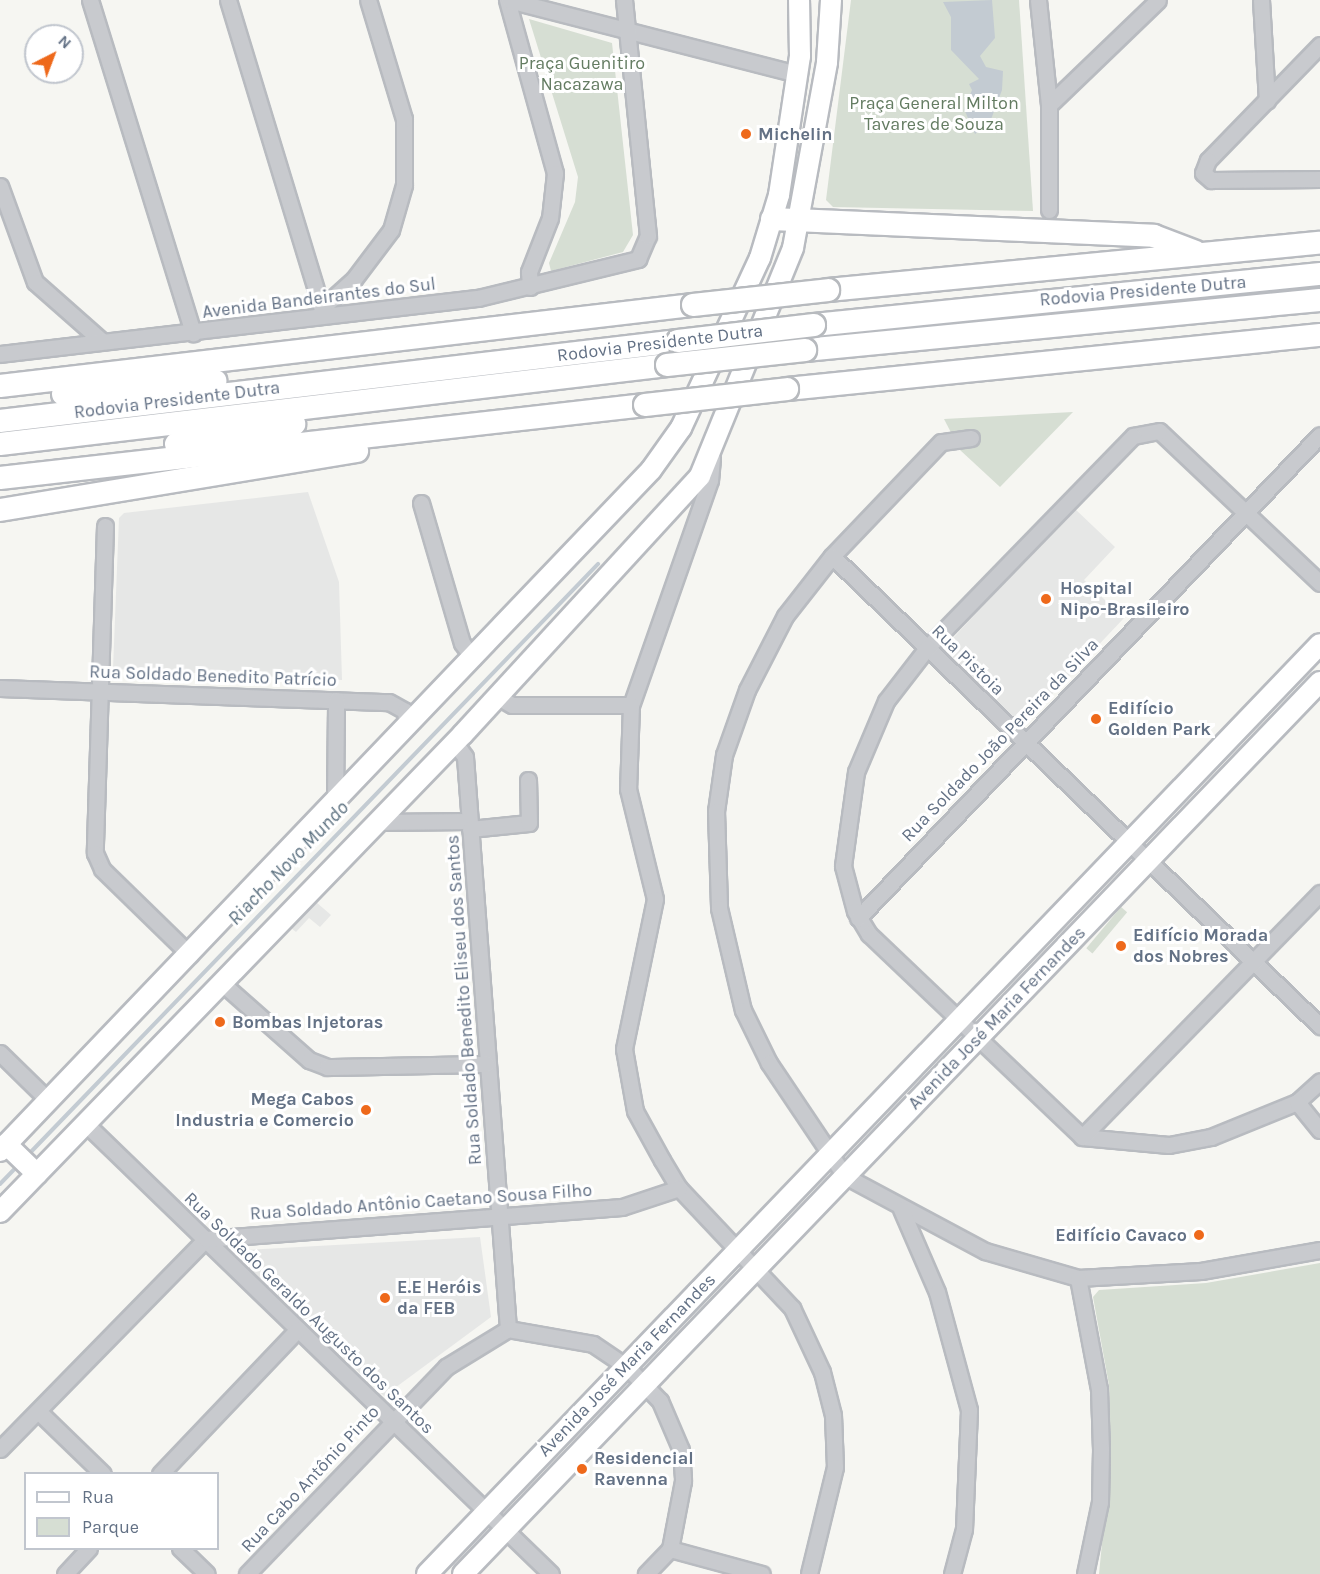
<!DOCTYPE html>
<meta charset="utf-8">
<style>
body{margin:0}
#map{position:relative;width:1320px;height:1574px;overflow:hidden;background:#f6f6f2;font-family:Karla,sans-serif}
div>[style]{position:absolute}
.built>*{inset:0;background:#e6e7e6}
.green>*{inset:0;background:#d6ded3;transform-origin:0 0}
.water>*{inset:0;background:#c3cbd2}
.stream>*{height:4px;margin:-2px;padding:0 2px;transform-origin:2px;border-radius:2px;background:#c3cbd2}
.roads{filter:drop-shadow(2px 0 #b8bbc0) drop-shadow(-2px 0 #b8bbc0) drop-shadow(0 2px #b8bbc0) drop-shadow(0 -2px #b8bbc0)}
.minor>*{height:15px;margin:-7.5px;padding:0 7.5px;transform-origin:7.5px;border-radius:7.5px;background:#c8cace}
.major>*{height:20px;margin:-10px;padding:0 10px;transform-origin:10px;border-radius:10px;background:#fff}
.highway>*{height:22px;margin:-11px;padding:0 11px;transform-origin:11px;border-radius:11px;background:#fff}
.bridges{filter:drop-shadow(2px 0 #b7babe) drop-shadow(-2px 0 #b7babe) drop-shadow(0 2px #b7babe) drop-shadow(0 -2px #b7babe)}
.highway-bridge>*{height:22px;margin:-11px;padding:0 11px;transform-origin:11px;border-radius:11px;background:#fff}
.dots>*{width:16px;height:16px;translate:-50% -50%;box-sizing:border-box;border:3px solid #fff;border-radius:50%}
span{translate:-50% -50%;white-space:nowrap;text-align:center;line-height:1.15;-webkit-text-stroke:6px #fff;paint-order:stroke}
.park-label{font-size:18px;color:#647c62}
.poi-label{font-size:18px;color:#637185;font-weight:700}
.left{translate:0 -50%;text-align:left}
.right{translate:-100% -50%;text-align:right}
.street-label{font-size:18px;color:#637185}
.water-label{font-size:20px;color:#5f7382;font-style:italic}
.legend{position:absolute;left:24px;top:1472px;width:195px;height:78px;box-sizing:border-box;background:#fff;border:2px solid #c1c6ce;margin:0;padding:8px 10px;list-style:none;font-size:18px;color:#637185}
.legend li{display:flex;align-items:center;gap:12px;height:30px}
.legend b{width:30px;border:2px solid #c1c6ce}
.north{position:absolute;left:24px;top:24px;width:60px;height:60px;box-sizing:border-box;background:#fff;border:2px solid #c1c6ce;border-radius:50%;rotate:42deg;font-size:16px;font-weight:700;line-height:24px;text-align:center;color:#637185}
.north::after{content:'';display:block;margin:auto;width:21px;height:27px;background:#ee691b;clip-path:polygon(50% 0,100% 100%,50% 72%,0 100%)}
</style>
<div id="map">
<div class="built">
<i style="clip-path:polygon(308px 492px,339px 582px,342px 680px,113px 669px,119px 518px,124px 513px)"></i>
<i style="clip-path:polygon(1074px 508px,1115px 547px,1084px 580px,1124px 618px,1022px 726px,941px 651px)"></i>
<i style="clip-path:polygon(316px 902px,331px 915px,320px 927px,309px 918px,296px 932px,291px 928px)"></i>
<i style="clip-path:polygon(480px 1237px,491px 1317px,384px 1396px,238px 1257px,246px 1250px)"></i>
</div>
<div class="green">
<i style="clip-path:polygon(851px 0,1019px 0,1033px 211px,833px 207px,826px 200px)"></i>
<i style="clip-path:polygon(529px 19px,612px 43px,633px 235px,623px 252px,551px 271px,549px 263px,575px 202px,578px 177px)"></i>
<i style="clip-path:polygon(1073px 412px,1000px 487px,960px 450px,944px 419px)"></i>
<i style="left:1121px;top:907px;width:8px;height:54px;rotate:40deg"></i>
<i style="clip-path:polygon(1320px 1263px,1320px 1574px,1099px 1574px,1111px 1452px,1109px 1385px,1093px 1297px,1099px 1290px,1206px 1283px)"></i>
</div>
<div class="water">
<i style="clip-path:polygon(992px 0,995px 38px,980px 56px,986px 67px,1003px 71px,1002px 90px,990px 122px,975px 134px,964px 109px,972px 90px,969px 84px,979px 79px,951px 50px,951px 17px,943px 2px)"></i>
</div>
<div class="stream">
<i style="left:26px;top:1157px;width:824px;rotate:-46.03deg"></i>
<i style="left:0;top:1184px;width:28px;rotate:-46deg"></i>
</div>
<div class="roads">
<div class="minor">
<i style="left:90px;top:0;width:349px;rotate:72.8deg"></i>
<i style="left:228px;top:0;width:329px;rotate:73.1deg"></i>
<i style="left:507px;top:0;width:180px;rotate:74.5deg"></i>
<i style="left:555px;top:173px;width:45px;rotate:96.3deg"></i>
<i style="left:550px;top:218px;width:58px;rotate:111.3deg"></i>
<i style="left:529px;top:272px;width:15px;rotate:86deg"></i>
<i style="left:509px;top:0;width:298px;rotate:14.4deg"></i>
<i style="left:1038px;top:0;width:106px;rotate:84deg"></i>
<i style="left:1049px;top:105px;width:105px;rotate:90deg"></i>
<i style="left:1261px;top:0;width:101px;rotate:86.6deg"></i>
<i style="left:1320px;top:45px;width:161px;rotate:134.2deg"></i>
<i style="left:1208px;top:160px;width:14px;rotate:111deg"></i>
<i style="left:1203px;top:173px;width:11px;rotate:41deg"></i>
<i style="left:1211px;top:180px;width:109px;rotate:-0.5deg"></i>
<i style="left:1049px;top:105px;width:151px;rotate:-43.9deg"></i>
<i style="left:0;top:186px;width:102px;rotate:70deg"></i>
<i style="left:35px;top:282px;width:89px;rotate:41.4deg"></i>
<i style="left:324px;top:306px;width:40px;rotate:-42deg"></i>
<i style="left:354px;top:279px;width:61px;rotate:-52.9deg"></i>
<i style="left:391px;top:230px;width:47px;rotate:-73.9deg"></i>
<i style="left:404px;top:185px;width:66px;rotate:-90deg"></i>
<i style="left:404px;top:119px;width:124px;rotate:-106.8deg"></i>
<i style="left:0;top:354px;width:481px;rotate:-6.7deg"></i>
<i style="left:478px;top:298px;width:165px;rotate:-13.7deg"></i>
<i style="left:638px;top:259px;width:25px;rotate:-67deg"></i>
<i style="left:648px;top:236px;width:237px;rotate:-95.8deg"></i>
<i style="left:971px;top:438px;width:30px;rotate:172deg"></i>
<i style="left:941px;top:442px;width:158px;rotate:133.7deg"></i>
<i style="left:832px;top:556px;width:76px;rotate:128.1deg"></i>
<i style="left:785px;top:616px;width:83px;rotate:117.2deg"></i>
<i style="left:747px;top:690px;width:69px;rotate:109.5deg"></i>
<i style="left:724px;top:755px;width:57px;rotate:98.1deg"></i>
<i style="left:716px;top:811px;width:97px;rotate:88.2deg"></i>
<i style="left:719px;top:908px;width:105px;rotate:76.8deg"></i>
<i style="left:743px;top:1010px;width:59px;rotate:63.9deg"></i>
<i style="left:769px;top:1063px;width:136px;rotate:56.1deg"></i>
<i style="left:845px;top:1176px;width:159px;rotate:28.2deg"></i>
<i style="left:985px;top:1251px;width:97px;rotate:16.2deg"></i>
<i style="left:1078px;top:1278px;width:123px;rotate:-3.3deg"></i>
<i style="left:1201px;top:1271px;width:121px;rotate:-10deg"></i>
<i style="left:712px;top:458px;width:22px;rotate:95deg"></i>
<i style="left:710px;top:480px;width:238px;rotate:109.3deg"></i>
<i style="left:631px;top:705px;width:84px;rotate:92deg"></i>
<i style="left:628px;top:789px;width:113px;rotate:76.2deg"></i>
<i style="left:655px;top:899px;width:153px;rotate:101.7deg"></i>
<i style="left:624px;top:1049px;width:63px;rotate:79.9deg"></i>
<i style="left:635px;top:1111px;width:56px;rotate:61.1deg"></i>
<i style="left:662px;top:1160px;width:33px;rotate:59deg"></i>
<i style="left:679px;top:1188px;width:165px;rotate:46.7deg"></i>
<i style="left:792px;top:1308px;width:71px;rotate:64.9deg"></i>
<i style="left:822px;top:1372px;width:44px;rotate:75.7deg"></i>
<i style="left:833px;top:1415px;width:52px;rotate:87.8deg"></i>
<i style="left:835px;top:1467px;width:110px;rotate:103.7deg"></i>
<i style="left:421px;top:503px;width:146px;rotate:73.7deg"></i>
<i style="left:462px;top:643px;width:19px;rotate:54deg"></i>
<i style="left:105px;top:526px;width:327px;rotate:91.8deg"></i>
<i style="left:95px;top:853px;width:17px;rotate:66deg"></i>
<i style="left:102px;top:869px;width:123px;rotate:44.3deg"></i>
<i style="left:832px;top:556px;width:678px;rotate:43.92deg"></i>
<i style="left:1320px;top:583px;width:221px;rotate:-136.6deg"></i>
<i style="left:1159px;top:431px;width:26px;rotate:169deg"></i>
<i style="left:1133px;top:436px;width:296px;rotate:134.2deg"></i>
<i style="left:927px;top:648px;width:67px;rotate:127.7deg"></i>
<i style="left:886px;top:701px;width:77px;rotate:112.9deg"></i>
<i style="left:856px;top:772px;width:95px;rotate:97.9deg"></i>
<i style="left:843px;top:866px;width:47px;rotate:75.1deg"></i>
<i style="left:855px;top:911px;width:27px;rotate:59deg"></i>
<i style="left:869px;top:934px;width:294px;rotate:43.6deg"></i>
<i style="left:1082px;top:1137px;width:87px;rotate:5.3deg"></i>
<i style="left:1169px;top:1145px;width:43px;rotate:-10.8deg"></i>
<i style="left:1211px;top:1137px;width:93px;rotate:-22.1deg"></i>
<i style="left:1297px;top:1102px;width:31px;rotate:-42deg"></i>
<i style="left:0;top:688px;width:389px;rotate:2.1deg"></i>
<i style="left:389px;top:702px;width:18px;rotate:29deg"></i>
<i style="left:405px;top:711px;width:16px;rotate:83deg"></i>
<i style="left:498px;top:697px;width:16px;rotate:30deg"></i>
<i style="left:512px;top:705px;width:119px"></i>
<i style="left:455px;top:743px;width:17px;rotate:54deg"></i>
<i style="left:465px;top:757px;width:574px;rotate:85.7deg"></i>
<i style="left:335px;top:803px;width:103px;rotate:-89.4deg"></i>
<i style="left:378px;top:822px;width:91px;rotate:-0.6deg"></i>
<i style="left:470px;top:829px;width:59px;rotate:-5.8deg"></i>
<i style="left:529px;top:823px;width:43px;rotate:-91.3deg"></i>
<i style="left:858px;top:918px;width:668px;rotate:-46.27deg"></i>
<i style="left:223px;top:984px;width:115px;rotate:41.5deg"></i>
<i style="left:309px;top:1060px;width:19px;rotate:21deg"></i>
<i style="left:327px;top:1067px;width:160px;rotate:-1.1deg"></i>
<i style="left:0;top:1053px;width:67px;rotate:44.4deg"></i>
<i style="left:1297px;top:1102px;width:36px;rotate:51deg"></i>
<i style="left:86px;top:1124px;width:647px;rotate:44.06deg"></i>
<i style="left:1082px;top:1137px;width:341px;rotate:-45.7deg"></i>
<i style="left:901px;top:1209px;width:90px;rotate:66.6deg"></i>
<i style="left:937px;top:1292px;width:122px;rotate:74.8deg"></i>
<i style="left:969px;top:1410px;width:119px;rotate:92.4deg"></i>
<i style="left:964px;top:1529px;width:47px;rotate:104.9deg"></i>
<i style="left:1078px;top:1278px;width:113px;rotate:79.3deg"></i>
<i style="left:1099px;top:1389px;width:61px;rotate:88.1deg"></i>
<i style="left:1101px;top:1450px;width:52px;rotate:91.1deg"></i>
<i style="left:1100px;top:1502px;width:74px;rotate:101.8deg"></i>
<i style="left:39px;top:1412px;width:89px;rotate:44.1deg"></i>
<i style="left:0;top:1449px;width:294px;rotate:-45.6deg"></i>
<i style="left:206px;top:1239px;width:417px;rotate:-4.4deg"></i>
<i style="left:622px;top:1207px;width:60px;rotate:-18.4deg"></i>
<i style="left:160px;top:1474px;width:200px;rotate:-46.4deg"></i>
<i style="left:180px;top:1548px;width:37px;rotate:44deg"></i>
<i style="left:670px;top:1549px;width:95px;rotate:15.2deg"></i>
<i style="left:65px;top:1574px;width:35px;rotate:-47deg"></i>
<i style="left:247px;top:1574px;width:287px;rotate:-46.1deg"></i>
<i style="left:446px;top:1367px;width:73px;rotate:-31.5deg"></i>
<i style="left:508px;top:1329px;width:86px;rotate:10deg"></i>
<i style="left:593px;top:1344px;width:40px;rotate:34deg"></i>
<i style="left:626px;top:1366px;width:49px;rotate:45.8deg"></i>
<i style="left:660px;top:1401px;width:53px;rotate:66.8deg"></i>
<i style="left:681px;top:1450px;width:31px;rotate:86deg"></i>
<i style="left:683px;top:1481px;width:69px;rotate:100.8deg"></i>
<i style="left:670px;top:1549px;width:35px;rotate:134deg"></i>
</div>
<div class="major">
<i style="left:6px;top:1144px;width:43px;rotate:44.1deg"></i>
<i style="left:0;top:1151px;width:942px;rotate:-46.29deg"></i>
<i style="left:651px;top:470px;width:52px;rotate:-54.5deg"></i>
<i style="left:681px;top:428px;width:187px;rotate:-65.1deg"></i>
<i style="left:760px;top:258px;width:66px;rotate:-73.2deg"></i>
<i style="left:779px;top:195px;width:141px;rotate:-81.4deg"></i>
<i style="left:800px;top:56px;width:56px;rotate:-91deg"></i>
<i style="left:0;top:1212px;width:665px;rotate:-45.91deg"></i>
<i style="left:463px;top:734px;width:350px;rotate:-47.4deg"></i>
<i style="left:700px;top:476px;width:246px;rotate:-67.8deg"></i>
<i style="left:793px;top:248px;width:189px;rotate:-79.6deg"></i>
<i style="left:827px;top:62px;width:62px;rotate:-86.3deg"></i>
<i style="left:427px;top:1574px;width:1289px;rotate:-46.16deg"></i>
<i style="left:463px;top:1574px;width:1237px;rotate:-46.15deg"></i>
</div>
<div class="highway">
<i style="left:772px;top:219px;width:382px;rotate:2.5deg"></i>
<i style="left:1154px;top:236px;width:45px;rotate:20.9deg"></i>
<i style="left:828px;top:290px;width:494px;rotate:-5.5deg"></i>
<i style="left:814px;top:325px;width:509px;rotate:-5.76deg"></i>
<i style="left:805px;top:350px;width:517px;rotate:-5.55deg"></i>
<i style="left:0;top:386px;width:698px;rotate:-6.67deg"></i>
<i style="left:787px;top:389px;width:536px;rotate:-5.79deg"></i>
<i style="left:63px;top:394px;width:153px;rotate:-4.9deg"></i>
<i style="left:0;top:421px;width:683px;rotate:-6.73deg"></i>
<i style="left:0;top:444px;width:672px;rotate:-6.75deg"></i>
<i style="left:176px;top:444px;width:120px;rotate:-9.6deg"></i>
<i style="left:0;top:478px;width:649px;rotate:-6.46deg"></i>
<i style="left:0;top:510px;width:362px;rotate:-9.4deg"></i>
</div>
</div>
<div class="bridges">
<div class="highway-bridge">
<i style="left:693px;top:305px;width:136px;rotate:-6.3deg"></i>
<i style="left:678px;top:341px;width:137px;rotate:-6.7deg"></i>
<i style="left:667px;top:365px;width:139px;rotate:-6.2deg"></i>
<i style="left:645px;top:405px;width:143px;rotate:-6.4deg"></i>
</div>
</div>
<div class="dots">
<i style="left:746px;top:134px;background:#ee691b"></i>
<i style="left:1046px;top:599px;background:#ee691b"></i>
<i style="left:1096px;top:719px;background:#ee691b"></i>
<i style="left:1121px;top:946px;background:#ee691b"></i>
<i style="left:220px;top:1022px;background:#ee691b"></i>
<i style="left:366px;top:1110px;background:#ee691b"></i>
<i style="left:1199px;top:1235px;background:#ee691b"></i>
<i style="left:385px;top:1298px;background:#ee691b"></i>
<i style="left:582px;top:1469px;background:#ee691b"></i>
</div>
<div class="park-label">
<span style="left:582px;top:74px">Praça Guenitiro<br>Nacazawa</span>
<span style="left:934px;top:114px">Praça General Milton<br>Tavares de Souza</span>
</div>
<div class="poi-label">
<span class="left" style="left:758px;top:134px">Michelin</span>
<span class="left" style="left:1060px;top:599px">Hospital<br>Nipo-Brasileiro</span>
<span class="left" style="left:1108px;top:719px">Edifício<br>Golden Park</span>
<span class="left" style="left:1133px;top:946px">Edifício Morada<br>dos Nobres</span>
<span class="left" style="left:232px;top:1022px">Bombas Injetoras</span>
<span class="right" style="left:354px;top:1110px">Mega Cabos<br>Industria e Comercio</span>
<span class="right" style="left:1187px;top:1235px">Edifício Cavaco</span>
<span class="left" style="left:397px;top:1298px">E.E Heróis<br>da FEB</span>
<span class="left" style="left:594px;top:1469px">Residencial<br>Ravenna</span>
</div>
<div class="street-label">
<span style="left:1143px;top:291px;rotate:-5deg">Rodovia Presidente Dutra</span>
<span style="left:319px;top:298px;rotate:-7deg">Avenida Bandeirantes do Sul</span>
<span style="left:660px;top:343px;rotate:-7deg">Rodovia Presidente Dutra</span>
<span style="left:177px;top:400px;rotate:-7deg">Rodovia Presidente Dutra</span>
<span style="left:968px;top:660px;rotate:44deg">Rua Pistoia</span>
<span style="left:213px;top:676px;rotate:2deg">Rua Soldado Benedito Patrício</span>
<span style="left:1000px;top:740px;rotate:-46deg">Rua Soldado João Pereira da Silva</span>
<span style="left:464px;top:1000px;rotate:-94deg">Rua Soldado Benedito Eliseu dos Santos</span>
<span style="left:997px;top:1018px;rotate:-46deg">Avenida José Maria Fernandes</span>
<span style="left:421px;top:1202px;rotate:-4deg">Rua Soldado Antônio Caetano Sousa Filho</span>
<span style="left:309px;top:1313px;rotate:44deg">Rua Soldado Geraldo Augusto dos Santos</span>
<span style="left:627px;top:1365px;rotate:-46deg">Avenida José Maria Fernandes</span>
<span style="left:310px;top:1479px;rotate:-47deg">Rua Cabo Antônio Pinto</span>
</div>
<div class="water-label">
<span style="left:288px;top:863px;rotate:-46deg">Riacho Novo Mundo</span>
</div>
<ul class="legend">
<li><b style="height:8px;background:#fff"></b>Rua</li>
<li><b style="height:16px;background:#d6ded3"></b>Parque</li>
</ul>
<div class="north">N</div>
</div>
